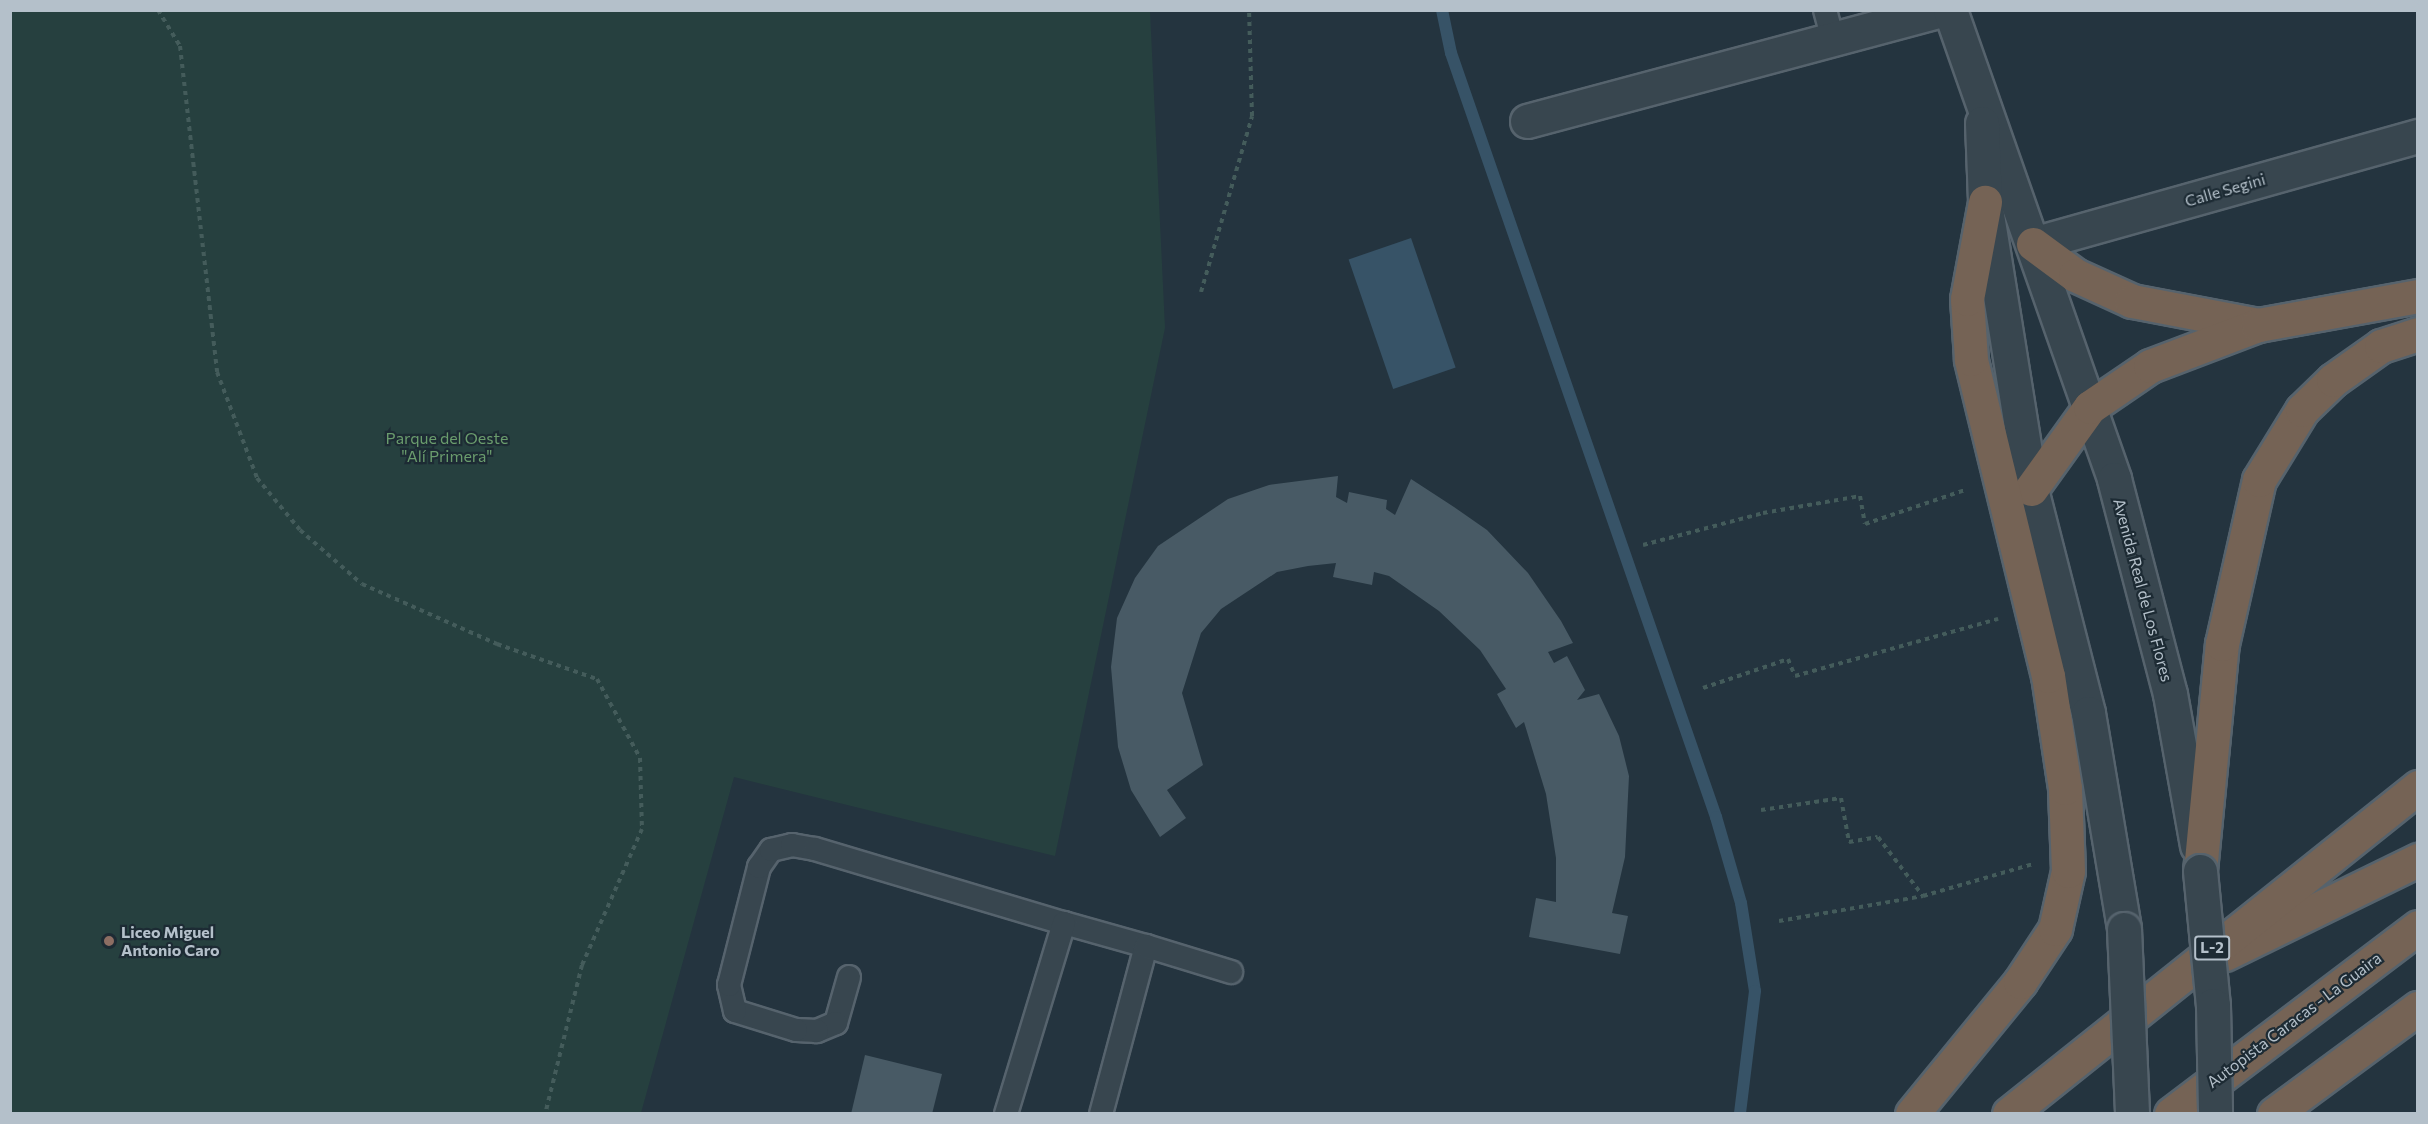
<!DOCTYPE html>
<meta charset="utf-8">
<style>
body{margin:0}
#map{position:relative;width:2428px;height:1124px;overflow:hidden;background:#24343f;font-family:Commissioner,sans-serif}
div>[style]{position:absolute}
.green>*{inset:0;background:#26403f}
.water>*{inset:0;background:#375367;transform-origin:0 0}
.stream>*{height:12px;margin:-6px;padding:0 6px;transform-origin:6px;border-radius:6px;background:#375367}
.building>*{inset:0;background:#485a65}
.path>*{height:4px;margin-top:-2px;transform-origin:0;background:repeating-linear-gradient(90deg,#445c5b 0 4.5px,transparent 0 9px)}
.roads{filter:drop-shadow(2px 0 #56636d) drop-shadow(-2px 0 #56636d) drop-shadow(0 2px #56636d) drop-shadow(0 -2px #56636d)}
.service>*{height:22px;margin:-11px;padding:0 11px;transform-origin:11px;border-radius:11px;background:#38464f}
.minor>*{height:33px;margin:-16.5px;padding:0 16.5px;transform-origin:16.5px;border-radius:16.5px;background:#38464f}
.tertiary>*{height:33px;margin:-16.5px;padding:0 16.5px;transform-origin:16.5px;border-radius:16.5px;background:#38464f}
.motorway>*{height:33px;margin:-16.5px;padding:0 16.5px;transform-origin:16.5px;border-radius:16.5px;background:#756355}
.bridges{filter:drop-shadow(2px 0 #56636d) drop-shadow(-2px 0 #56636d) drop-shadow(0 2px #56636d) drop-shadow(0 -2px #56636d)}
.tertiary-bridge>*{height:33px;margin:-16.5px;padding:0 16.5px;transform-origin:16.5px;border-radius:16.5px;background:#38464f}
.dots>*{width:16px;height:16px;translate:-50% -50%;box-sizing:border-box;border:3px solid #1d2b34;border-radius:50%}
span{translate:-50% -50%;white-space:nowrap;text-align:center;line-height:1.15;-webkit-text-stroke:4.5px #1d2b34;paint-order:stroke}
.shield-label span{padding:2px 4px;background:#1d2b34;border:2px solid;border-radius:4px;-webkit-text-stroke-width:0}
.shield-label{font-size:15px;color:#b4c0ca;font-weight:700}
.street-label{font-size:16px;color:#b4c0ca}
.park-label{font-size:16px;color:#6a9c6d}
.poi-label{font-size:16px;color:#b4c0ca;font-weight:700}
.left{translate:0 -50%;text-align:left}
.frame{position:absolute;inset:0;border:12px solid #b4c0ca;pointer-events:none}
</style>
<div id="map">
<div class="green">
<i style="clip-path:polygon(10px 11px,1150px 11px,1165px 328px,1055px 856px,734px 777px,641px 1113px,11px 1113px)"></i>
</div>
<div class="water">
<i style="left:1411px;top:238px;width:137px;height:66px;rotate:71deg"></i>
</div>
<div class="stream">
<i style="left:1442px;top:10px;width:44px;rotate:78.2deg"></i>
<i style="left:1451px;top:53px;width:809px;rotate:70.87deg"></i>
<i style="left:1716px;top:817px;width:90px;rotate:73.8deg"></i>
<i style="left:1741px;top:903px;width:89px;rotate:81deg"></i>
<i style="left:1755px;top:991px;width:124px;rotate:97deg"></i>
</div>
<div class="building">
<i style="clip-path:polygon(1338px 476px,1336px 497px,1347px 503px,1349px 492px,1387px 500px,1386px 509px,1395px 515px,1411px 479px,1454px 507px,1487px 530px,1528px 573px,1561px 621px,1573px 643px,1548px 652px,1554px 663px,1567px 656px,1585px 690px,1577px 700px,1599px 694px,1619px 736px,1629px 776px,1625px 857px,1612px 913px,1628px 916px,1620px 954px,1529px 937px,1536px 898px,1556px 902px,1556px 858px,1546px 794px,1524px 722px,1516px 728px,1497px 694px,1506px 689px,1480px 650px,1439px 611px,1389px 576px,1374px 572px,1372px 585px,1333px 577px,1336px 563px,1308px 566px,1277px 572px,1221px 609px,1201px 633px,1182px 693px,1203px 765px,1167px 790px,1186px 818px,1160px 837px,1131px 790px,1118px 747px,1111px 667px,1117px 618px,1135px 578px,1158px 546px,1228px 499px,1269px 485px)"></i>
<i style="clip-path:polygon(865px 1055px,942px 1074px,932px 1114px,851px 1114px)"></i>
</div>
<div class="path">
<i style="left:158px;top:10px;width:42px;rotate:58.6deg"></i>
<i style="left:180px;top:46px;width:328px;rotate:83.5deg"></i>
<i style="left:217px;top:372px;width:113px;rotate:69.3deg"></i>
<i style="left:257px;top:478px;width:67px;rotate:50.4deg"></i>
<i style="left:300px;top:530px;width:82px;rotate:41.1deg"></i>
<i style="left:362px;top:584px;width:148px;rotate:24deg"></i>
<i style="left:497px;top:644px;width:106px;rotate:19.3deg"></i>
<i style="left:597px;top:679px;width:90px;rotate:61.4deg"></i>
<i style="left:640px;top:758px;width:71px;rotate:88.4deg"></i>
<i style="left:642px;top:829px;width:149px;rotate:113.8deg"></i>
<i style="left:582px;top:965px;width:154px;rotate:103.9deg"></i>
<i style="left:1201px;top:292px;width:183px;rotate:-73.8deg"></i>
<i style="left:1252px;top:116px;width:106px;rotate:-91.6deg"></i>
<i style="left:1643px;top:545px;width:124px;rotate:-14.9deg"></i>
<i style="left:1763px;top:513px;width:98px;rotate:-9.9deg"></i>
<i style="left:1860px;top:496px;width:28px;rotate:80deg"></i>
<i style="left:1865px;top:524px;width:106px;rotate:-18.8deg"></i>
<i style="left:1703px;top:688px;width:90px;rotate:-18.8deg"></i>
<i style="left:1788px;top:659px;width:18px;rotate:68deg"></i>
<i style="left:1795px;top:676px;width:211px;rotate:-15.7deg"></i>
<i style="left:1761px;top:810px;width:81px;rotate:-8.5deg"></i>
<i style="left:1841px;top:798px;width:45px;rotate:79.7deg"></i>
<i style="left:1849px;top:842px;width:29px;rotate:-10deg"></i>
<i style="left:1878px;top:837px;width:74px;rotate:52.7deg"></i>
<i style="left:1779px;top:921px;width:146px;rotate:-9.8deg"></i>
<i style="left:1923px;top:896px;width:115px;rotate:-16.2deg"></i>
</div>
<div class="roads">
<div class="service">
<i style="left:1825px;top:10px;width:31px;rotate:75deg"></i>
<i style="left:1064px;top:923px;width:85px;rotate:15.7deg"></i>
<i style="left:849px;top:977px;width:48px;rotate:105.8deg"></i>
<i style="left:836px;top:1023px;width:21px;rotate:157deg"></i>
<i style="left:817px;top:1031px;width:21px;rotate:-177deg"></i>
<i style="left:796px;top:1030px;width:64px;rotate:-162.7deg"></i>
<i style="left:735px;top:1011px;width:27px;rotate:-103deg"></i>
<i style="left:729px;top:985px;width:122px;rotate:-75.7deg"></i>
<i style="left:759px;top:867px;width:21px;rotate:-55deg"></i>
<i style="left:771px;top:850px;width:22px;rotate:-13deg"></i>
<i style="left:792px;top:845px;width:23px;rotate:10deg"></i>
<i style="left:815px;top:849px;width:260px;rotate:16.6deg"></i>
<i style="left:1064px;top:923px;width:200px;rotate:106.9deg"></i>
<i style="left:1101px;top:1114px;width:174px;rotate:-75deg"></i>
<i style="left:1146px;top:946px;width:89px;rotate:17deg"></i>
</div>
<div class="minor">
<i style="left:1527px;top:121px;width:430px;rotate:-15deg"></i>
<i style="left:2033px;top:244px;width:400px;rotate:-15.7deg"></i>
</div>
<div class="tertiary">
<i style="left:1950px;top:10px;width:497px;rotate:70.7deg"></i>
<i style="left:2114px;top:479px;width:222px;rotate:75.4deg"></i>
<i style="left:2170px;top:694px;width:154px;rotate:79.9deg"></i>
<i style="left:1982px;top:123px;width:79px;rotate:87.8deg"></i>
<i style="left:1985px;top:202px;width:291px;rotate:80.9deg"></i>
<i style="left:2031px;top:489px;width:231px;rotate:75.7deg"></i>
<i style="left:2088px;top:713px;width:219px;rotate:80.5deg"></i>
</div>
<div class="motorway">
<i style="left:2033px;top:244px;width:52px;rotate:36.4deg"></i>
<i style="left:2075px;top:275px;width:63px;rotate:24.5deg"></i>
<i style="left:2132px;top:301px;width:128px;rotate:10.8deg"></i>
<i style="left:2031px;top:489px;width:101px;rotate:-54.3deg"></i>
<i style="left:2090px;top:407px;width:73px;rotate:-34.3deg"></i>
<i style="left:2150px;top:366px;width:116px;rotate:-20.8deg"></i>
<i style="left:2258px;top:325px;width:163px;rotate:-10.3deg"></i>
<i style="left:2200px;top:871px;width:228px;rotate:-84.5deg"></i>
<i style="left:2222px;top:644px;width:168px;rotate:-77.3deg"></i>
<i style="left:2259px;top:480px;width:82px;rotate:-58.4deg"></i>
<i style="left:2302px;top:410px;width:43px;rotate:-44.1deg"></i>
<i style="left:2333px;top:380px;width:59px;rotate:-35.3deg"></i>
<i style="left:2381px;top:346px;width:39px;rotate:-18deg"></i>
<i style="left:2225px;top:954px;width:215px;rotate:-26deg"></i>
<i style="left:1912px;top:1114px;width:171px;rotate:-50.7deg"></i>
<i style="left:2020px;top:982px;width:64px;rotate:-56.6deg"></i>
<i style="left:2055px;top:929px;width:59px;rotate:-77.4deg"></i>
<i style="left:2068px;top:871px;width:83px;rotate:-92.1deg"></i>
<i style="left:2065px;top:788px;width:113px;rotate:-98.6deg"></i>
<i style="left:2048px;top:676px;width:326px;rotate:-103.7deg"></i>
<i style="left:1971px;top:359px;width:60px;rotate:-93.8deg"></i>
<i style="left:1967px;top:299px;width:99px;rotate:-79.5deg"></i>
<i style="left:2009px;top:1114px;width:524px;rotate:-38.64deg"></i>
<i style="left:2171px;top:1114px;width:310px;rotate:-37.1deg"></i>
<i style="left:2274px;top:1114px;width:179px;rotate:-36.4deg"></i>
</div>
</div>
<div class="bridges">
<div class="tertiary-bridge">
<i style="left:2200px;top:871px;width:135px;rotate:84.5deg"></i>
<i style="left:2213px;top:1005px;width:109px;rotate:88.9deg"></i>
<i style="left:2124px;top:929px;width:185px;rotate:87.5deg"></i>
</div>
</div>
<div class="dots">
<i style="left:109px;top:941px;background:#8d6e63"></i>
</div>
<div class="shield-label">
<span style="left:2212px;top:948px">L-2</span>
</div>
<div class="street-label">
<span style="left:2225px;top:190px;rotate:-16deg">Calle Segini</span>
<span style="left:2143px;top:590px;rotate:75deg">Avenida Real de Los Flores</span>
<span style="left:2294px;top:1020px;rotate:-37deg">Autopista Caracas - La Guaira</span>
</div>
<div class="park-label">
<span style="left:447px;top:447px">Parque del Oeste<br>"Alí Primera"</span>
</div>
<div class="poi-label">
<span class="left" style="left:121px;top:941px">Liceo Miguel<br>Antonio Caro</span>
</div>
<div class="frame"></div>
</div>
